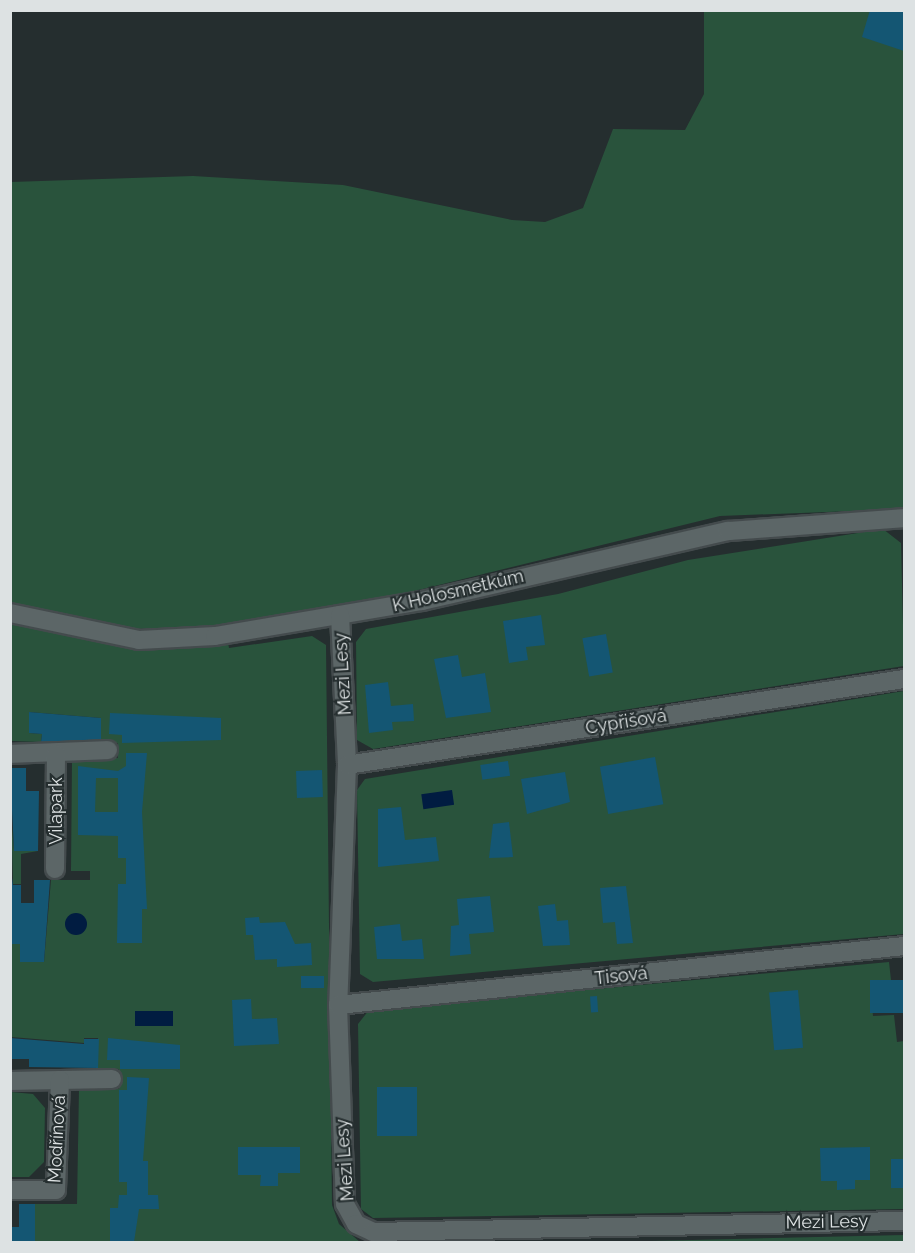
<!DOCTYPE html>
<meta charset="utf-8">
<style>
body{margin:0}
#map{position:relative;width:915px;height:1253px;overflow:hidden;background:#252e2f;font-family:Raleway,sans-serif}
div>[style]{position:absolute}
.green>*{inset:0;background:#29533c}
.water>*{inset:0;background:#011c41;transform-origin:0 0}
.round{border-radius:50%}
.building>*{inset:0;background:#145673;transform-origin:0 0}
.roads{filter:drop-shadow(2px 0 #444b4d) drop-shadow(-2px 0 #444b4d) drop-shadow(0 2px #444b4d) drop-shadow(0 -2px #444b4d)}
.minor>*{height:18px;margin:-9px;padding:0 9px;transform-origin:9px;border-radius:9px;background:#5c6667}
span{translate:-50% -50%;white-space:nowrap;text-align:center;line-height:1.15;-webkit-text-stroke:4.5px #252e2f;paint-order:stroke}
.street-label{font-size:18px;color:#dde2e3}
.frame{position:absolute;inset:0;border:12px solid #dde2e3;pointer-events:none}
</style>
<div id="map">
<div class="green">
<i style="clip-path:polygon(704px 11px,904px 11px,904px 509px,720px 516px,386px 598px,239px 625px,136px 629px,11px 607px,11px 182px,193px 176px,343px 185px,512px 220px,545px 222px,583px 208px,613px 129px,685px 130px,704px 94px)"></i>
<i style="clip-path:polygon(883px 529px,901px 543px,904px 666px,373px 749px,357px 740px,356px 642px,366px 629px,558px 594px,688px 560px)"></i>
<i style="clip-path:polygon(11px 622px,150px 648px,228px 642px,229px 648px,312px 636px,326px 645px,332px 1205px,339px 1224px,360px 1242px,34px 1242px,35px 1204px,77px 1204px,79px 1088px,119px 1089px,119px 1069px,98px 1068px,98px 1038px,84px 1038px,84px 1043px,11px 1037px,11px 944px,20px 944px,20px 962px,44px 962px,51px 880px,90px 880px,90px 871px,71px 871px,72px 759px,118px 758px,118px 743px,101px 743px,101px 718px,29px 712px,29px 733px,42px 734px,41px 742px,11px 741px)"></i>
<i style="clip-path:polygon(904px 691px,904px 934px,373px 982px,360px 974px,357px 790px,365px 779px)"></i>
<i style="clip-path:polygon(11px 816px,14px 850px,38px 851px,21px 854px,21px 884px,13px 884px)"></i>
<i style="clip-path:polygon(889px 962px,891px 980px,870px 984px,873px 1016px,894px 1015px,897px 1042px,904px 1041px,904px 1209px,373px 1218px,361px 1209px,358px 1024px,369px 1010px)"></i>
<i style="clip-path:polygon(11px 1092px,33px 1094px,45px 1108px,44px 1162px,29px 1177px,11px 1177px)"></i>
<i style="clip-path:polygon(904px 1235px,904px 1242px,608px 1242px)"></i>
</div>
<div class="water">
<i style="left:452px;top:790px;width:15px;height:31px;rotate:82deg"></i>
<i class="round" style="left:65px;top:913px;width:22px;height:22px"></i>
<i style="left:135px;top:1011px;width:38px;height:15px"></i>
</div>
<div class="building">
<i style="clip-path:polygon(870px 10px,904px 10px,904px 51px,862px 37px)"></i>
<i style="clip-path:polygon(541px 615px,545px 645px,526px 647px,528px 660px,509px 663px,503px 621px)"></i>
<i style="left:606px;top:634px;width:39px;height:24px;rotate:80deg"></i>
<i style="clip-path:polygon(458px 655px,462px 677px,485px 673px,491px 712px,446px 718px,434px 659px)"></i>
<i style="clip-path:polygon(388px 682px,391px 706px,413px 704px,414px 721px,392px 722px,393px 730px,369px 733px,365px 685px)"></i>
<i style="clip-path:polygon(29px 712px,101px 718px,101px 743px,41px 742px,42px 734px,29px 733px)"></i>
<i style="clip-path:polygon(110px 713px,221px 718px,221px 740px,122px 743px,122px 735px,109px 734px)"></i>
<i style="clip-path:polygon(evenodd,126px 753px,147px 753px,142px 812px,147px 909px,142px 909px,142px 943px,117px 943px,118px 884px,126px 884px,126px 858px,118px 858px,118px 836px,78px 835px,78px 766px,118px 771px,126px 766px,126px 753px,96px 778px,118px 778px,118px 812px,95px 812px,96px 778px)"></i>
<i style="left:655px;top:757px;width:48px;height:56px;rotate:80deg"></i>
<i style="left:508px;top:761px;width:15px;height:28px;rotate:82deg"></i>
<i style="clip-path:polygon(10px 768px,26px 768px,26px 791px,39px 791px,38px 851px,14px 851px)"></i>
<i style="left:322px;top:770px;width:27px;height:26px;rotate:88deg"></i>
<i style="clip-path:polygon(565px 772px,570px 802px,527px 814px,521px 779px)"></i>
<i style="clip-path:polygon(401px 807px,405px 840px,436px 837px,439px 861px,378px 867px,378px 809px)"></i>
<i style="clip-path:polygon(509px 822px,513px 857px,489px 858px,493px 824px)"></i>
<i style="clip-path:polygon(10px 863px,13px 885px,21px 885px,21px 903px,34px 903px,34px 880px,50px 880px,44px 962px,20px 962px,20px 944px,10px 944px)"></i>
<i style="clip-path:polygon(626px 886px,633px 943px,617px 944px,615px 922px,603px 923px,600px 888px)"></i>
<i style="clip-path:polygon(490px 896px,494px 932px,469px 934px,471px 954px,450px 956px,451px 926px,459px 925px,457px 899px)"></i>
<i style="clip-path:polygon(555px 904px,557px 921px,568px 920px,570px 945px,543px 946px,538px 906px)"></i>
<i style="clip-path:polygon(259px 917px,260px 923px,285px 922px,295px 944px,311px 943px,312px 965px,277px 967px,277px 959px,255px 960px,253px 935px,246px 935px,245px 918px)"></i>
<i style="clip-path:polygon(400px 924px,402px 941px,422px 939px,424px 959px,377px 959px,374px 927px)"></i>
<i style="left:324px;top:976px;width:12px;height:23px;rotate:90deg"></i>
<i style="left:904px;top:980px;width:33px;height:34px;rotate:90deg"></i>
<i style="left:798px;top:990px;width:58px;height:29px;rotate:85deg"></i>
<i style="left:597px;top:996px;width:16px;height:7px;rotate:86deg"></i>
<i style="clip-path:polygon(251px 999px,252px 1019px,277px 1018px,279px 1044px,234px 1046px,232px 1000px)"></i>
<i style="clip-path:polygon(10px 1038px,84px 1044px,84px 1039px,99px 1039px,98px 1068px,29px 1067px,29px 1059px,10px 1059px)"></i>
<i style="clip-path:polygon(108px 1038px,180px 1045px,180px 1069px,120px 1069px,120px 1060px,107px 1060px)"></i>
<i style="clip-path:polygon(127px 1077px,149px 1078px,143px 1161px,148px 1161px,148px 1195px,158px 1195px,159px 1209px,139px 1209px,134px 1242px,110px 1242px,110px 1208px,118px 1208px,119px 1195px,127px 1195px,127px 1182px,119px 1182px,119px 1090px,127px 1090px)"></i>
<i style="left:377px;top:1087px;width:40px;height:49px"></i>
<i style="clip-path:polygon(238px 1147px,300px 1147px,300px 1173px,278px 1173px,278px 1186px,260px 1186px,261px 1175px,238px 1175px)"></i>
<i style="clip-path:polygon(870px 1147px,870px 1180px,855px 1180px,855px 1189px,837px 1190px,837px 1181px,821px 1181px,820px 1148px)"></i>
<i style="left:904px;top:1159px;width:29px;height:13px;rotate:90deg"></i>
<i style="clip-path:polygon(19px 1204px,35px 1204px,35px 1242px,10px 1242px,10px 1227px,19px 1227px)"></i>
</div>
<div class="roads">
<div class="minor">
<i style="left:10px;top:613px;width:132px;rotate:11.8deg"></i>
<i style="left:139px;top:640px;width:76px;rotate:-3deg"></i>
<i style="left:215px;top:636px;width:210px;rotate:-9.6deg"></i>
<i style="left:422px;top:601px;width:314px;rotate:-12.9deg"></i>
<i style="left:728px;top:531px;width:176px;rotate:-4.2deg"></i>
<i style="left:340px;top:615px;width:150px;rotate:87.3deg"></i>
<i style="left:347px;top:765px;width:240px;rotate:92.1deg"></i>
<i style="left:338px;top:1005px;width:199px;rotate:88deg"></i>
<i style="left:345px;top:1204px;width:23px;rotate:61deg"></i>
<i style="left:356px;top:1224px;width:19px;rotate:25deg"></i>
<i style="left:373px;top:1232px;width:531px;rotate:-1.19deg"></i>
<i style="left:10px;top:754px;width:98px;rotate:-2.3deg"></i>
<i style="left:347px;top:765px;width:564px;rotate:-8.78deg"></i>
<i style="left:55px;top:869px;width:115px;rotate:-89.5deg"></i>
<i style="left:338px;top:1005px;width:569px;rotate:-5.95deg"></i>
<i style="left:60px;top:1080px;width:52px;rotate:-1.1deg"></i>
<i style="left:10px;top:1081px;width:50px;rotate:-1.1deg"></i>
<i style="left:60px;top:1080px;width:110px;rotate:92.1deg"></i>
<i style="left:56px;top:1190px;width:46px;rotate:180deg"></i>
</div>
</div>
<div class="street-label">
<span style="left:458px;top:591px;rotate:-13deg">K Holosmetkům</span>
<span style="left:343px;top:674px;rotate:-93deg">Mezi Lesy</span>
<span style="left:626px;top:722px;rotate:-9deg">Cypřišová</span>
<span style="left:56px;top:811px;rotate:-90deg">Vilapark</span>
<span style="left:621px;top:976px;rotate:-6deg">Tisová</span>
<span style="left:57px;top:1139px;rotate:-87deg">Modřínová</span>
<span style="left:345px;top:1160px;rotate:-94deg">Mezi Lesy</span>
<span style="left:827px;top:1222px;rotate:-1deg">Mezi Lesy</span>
</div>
<div class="frame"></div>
</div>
